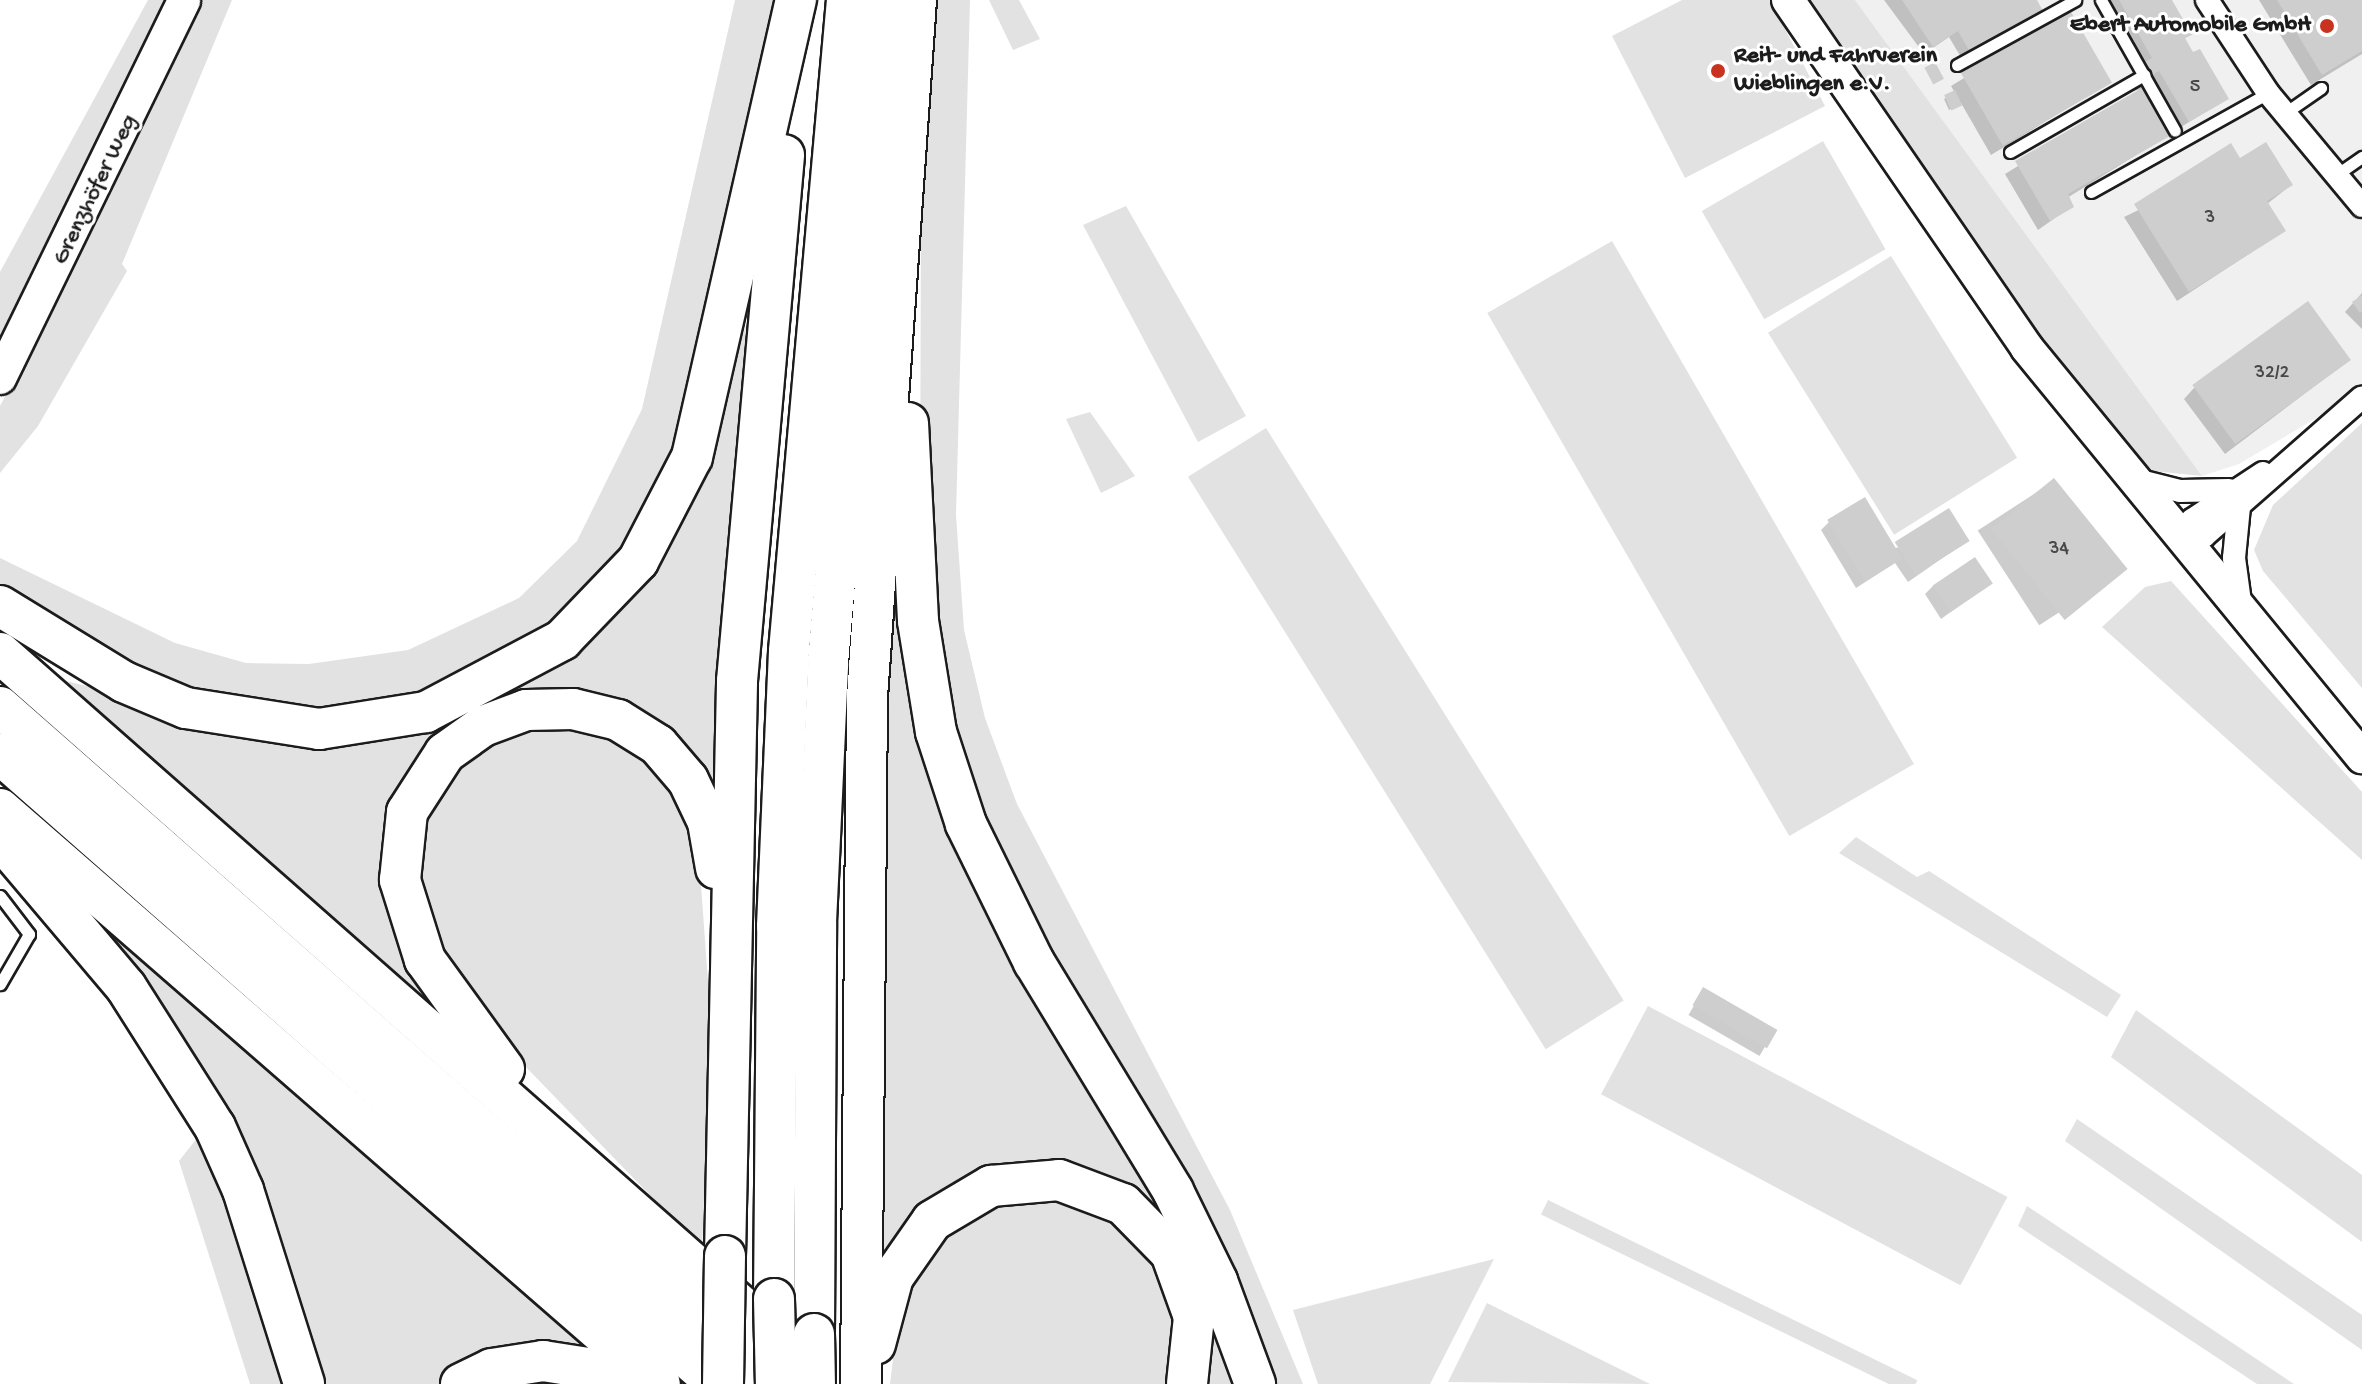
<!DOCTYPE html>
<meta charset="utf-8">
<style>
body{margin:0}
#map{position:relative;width:2362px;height:1384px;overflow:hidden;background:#fff;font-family:"Gochi Hand",sans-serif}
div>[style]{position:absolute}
.built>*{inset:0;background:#f0f0f0}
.green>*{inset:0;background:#e2e2e2;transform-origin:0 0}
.shadow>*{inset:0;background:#0003;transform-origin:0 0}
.building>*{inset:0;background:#cecece;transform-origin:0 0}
.roads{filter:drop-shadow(2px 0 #1c1c1c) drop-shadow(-2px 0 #1c1c1c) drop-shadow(0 2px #1c1c1c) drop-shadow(0 -2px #1c1c1c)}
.lane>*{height:11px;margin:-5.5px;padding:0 5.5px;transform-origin:5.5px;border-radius:5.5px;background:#fff}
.street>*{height:22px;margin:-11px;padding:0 11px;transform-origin:11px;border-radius:11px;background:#fff}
.secondary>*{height:32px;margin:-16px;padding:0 16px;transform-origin:16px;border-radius:16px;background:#fff}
.highway>*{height:40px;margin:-20px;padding:0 20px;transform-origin:20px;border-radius:20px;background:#fff}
.bridges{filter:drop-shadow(2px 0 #1c1c1c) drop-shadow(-2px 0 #1c1c1c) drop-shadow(0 2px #1c1c1c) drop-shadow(0 -2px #1c1c1c)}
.highway-bridge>*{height:40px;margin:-20px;padding:0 20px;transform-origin:20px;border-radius:20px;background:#fff}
.dots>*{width:22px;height:22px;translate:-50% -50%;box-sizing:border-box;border:4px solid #fff;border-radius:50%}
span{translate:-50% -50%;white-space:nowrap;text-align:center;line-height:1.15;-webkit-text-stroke:6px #fff;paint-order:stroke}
.number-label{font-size:20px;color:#484848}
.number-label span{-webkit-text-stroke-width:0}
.poi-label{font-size:24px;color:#1c1c1c;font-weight:700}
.right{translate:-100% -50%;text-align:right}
.left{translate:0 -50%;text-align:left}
.street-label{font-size:24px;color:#1c1c1c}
</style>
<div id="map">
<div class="built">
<i style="clip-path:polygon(1855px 0,2362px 0,2362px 391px,2239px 464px,2202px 476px)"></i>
</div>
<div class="green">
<i style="clip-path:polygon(148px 0,172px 0,0 357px,0 272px)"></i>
<i style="clip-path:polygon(195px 0,232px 0,122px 264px,127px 271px,38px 426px,0 473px,0 406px,94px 228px)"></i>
<i style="clip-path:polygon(735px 0,783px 0,696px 403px,635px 538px,557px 623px,449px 686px,336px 713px,266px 709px,160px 682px,0 591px,0 558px,175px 643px,246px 663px,309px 664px,408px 650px,519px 598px,577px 541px,642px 409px)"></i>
<i style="clip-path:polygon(932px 0,970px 0,956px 515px,964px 630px,985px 718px,1017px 804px,1230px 1210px,1303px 1384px,1272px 1384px,980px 819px,948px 722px,920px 521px,921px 211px)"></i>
<i style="clip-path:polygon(1019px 0,1040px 39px,1013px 50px,989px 0)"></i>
<i style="clip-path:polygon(1682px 0,1770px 0,1825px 106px,1685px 178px,1612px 36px)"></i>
<i style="clip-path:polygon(1806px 0,1855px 0,2202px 476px,2153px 471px,2120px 442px,1957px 226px)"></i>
<i style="left:1823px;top:141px;width:125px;height:140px;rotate:60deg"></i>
<i style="clip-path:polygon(1126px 206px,1246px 416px,1198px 442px,1083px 225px)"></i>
<i style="left:1612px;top:241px;width:604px;height:144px;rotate:60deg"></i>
<i style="left:1891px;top:256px;width:238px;height:145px;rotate:58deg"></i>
<i style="clip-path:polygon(746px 325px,719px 813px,697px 830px,711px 1023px,702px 1249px,492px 1032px,466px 1046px,43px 675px,302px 741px,554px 664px,724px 391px)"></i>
<i style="clip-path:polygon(1090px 412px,1135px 476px,1101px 493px,1066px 419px)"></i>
<i style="clip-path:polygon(2362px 423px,2362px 688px,2263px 571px,2254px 550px,2273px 505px)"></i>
<i style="left:1266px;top:428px;width:675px;height:92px;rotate:58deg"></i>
<i style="clip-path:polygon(892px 569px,909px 672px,1182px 1237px,1239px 1384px,890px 1384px,900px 1299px,885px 1264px,877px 1262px)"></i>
<i style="clip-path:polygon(2171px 581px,2362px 792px,2362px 860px,2102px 627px,2145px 587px)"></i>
<i style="clip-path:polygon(1856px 837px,1917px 877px,1929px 871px,2121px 995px,2107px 1017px,1839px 853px)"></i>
<i style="clip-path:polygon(56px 874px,610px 1360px,480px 1384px,250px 1384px,179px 1161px,220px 1109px)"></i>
<i style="left:1648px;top:1006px;width:407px;height:100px;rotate:28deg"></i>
<i style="clip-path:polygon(2136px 1010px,2362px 1175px,2362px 1242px,2111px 1057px)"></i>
<i style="clip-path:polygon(2077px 1119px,2362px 1315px,2362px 1350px,2065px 1141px)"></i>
<i style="left:1548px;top:1200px;width:411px;height:16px;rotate:26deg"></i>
<i style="clip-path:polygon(2027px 1206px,2294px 1384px,2257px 1384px,2018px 1226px)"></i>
<i style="clip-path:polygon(1494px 1259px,1430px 1384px,1318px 1384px,1293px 1310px)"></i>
<i style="clip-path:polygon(1487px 1303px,1650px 1384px,1448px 1382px)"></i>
</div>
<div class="shadow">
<i style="clip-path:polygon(1884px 0,2034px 0,2040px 10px,1962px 59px,1949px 37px,1924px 54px)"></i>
<i style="clip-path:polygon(2093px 0,2169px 0,2189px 34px,2183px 40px,2226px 99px,2067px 198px,2072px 206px,2038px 230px,2005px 174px,2146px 88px,2133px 91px,2128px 81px,2135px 74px)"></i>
<i style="clip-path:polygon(2259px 0,2362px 0,2362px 54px,2311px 85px)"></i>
<i style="clip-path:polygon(2070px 13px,2109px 82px,1991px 155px,1961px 103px,1949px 110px,1944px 99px,1955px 93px,1951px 86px)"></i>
<i style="clip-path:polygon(2240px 161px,2291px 185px,2267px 204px,2284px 231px,2177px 301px,2124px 217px)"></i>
<i style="clip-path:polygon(2362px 293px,2362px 329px,2345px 312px)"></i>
<i style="clip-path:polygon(2349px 360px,2225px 454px,2184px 399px,2194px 388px)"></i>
<i style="left:2054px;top:481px;width:113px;height:91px;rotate:57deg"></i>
<i style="clip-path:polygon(1829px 522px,1893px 548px,1967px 541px,1908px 582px,1895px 563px,1856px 588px,1821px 530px)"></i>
<i style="clip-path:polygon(1990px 584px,1941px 619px,1925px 594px,1933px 586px)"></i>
<i style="left:1703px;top:990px;width:82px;height:29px;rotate:30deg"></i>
</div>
<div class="building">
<i style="clip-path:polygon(1902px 0,2037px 0,2043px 11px,1970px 52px,1958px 31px,1933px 47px)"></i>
<i style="clip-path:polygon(2119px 0,2172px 0,2192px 35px,2185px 38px,2193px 52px,2200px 49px,2229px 99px,2189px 122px,2159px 71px,2150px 76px,2143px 63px,2152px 58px)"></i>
<i style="clip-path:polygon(2277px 0,2362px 0,2362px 51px,2322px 75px)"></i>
<i style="left:2070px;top:10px;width:84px;height:126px;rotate:60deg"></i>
<i style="left:1935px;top:62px;width:19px;height:12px;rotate:62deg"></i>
<i style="clip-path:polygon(2142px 88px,2170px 136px,2068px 194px,2074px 207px,2050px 221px,2015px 161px)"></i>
<i style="left:1955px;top:90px;width:17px;height:12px;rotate:65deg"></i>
<i style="clip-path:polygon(2266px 142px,2293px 185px,2267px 201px,2286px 231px,2189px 292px,2134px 204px,2231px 143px,2240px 158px)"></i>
<i style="clip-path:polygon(2362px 295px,2362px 311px,2360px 313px,2352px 302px)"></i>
<i style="left:2308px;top:301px;width:73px;height:143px;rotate:54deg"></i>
<i style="left:2054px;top:478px;width:117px;height:81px;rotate:51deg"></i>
<i style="left:1865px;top:497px;width:72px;height:44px;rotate:59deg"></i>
<i style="left:1949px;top:508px;width:39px;height:64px;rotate:58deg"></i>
<i style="left:1975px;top:557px;width:32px;height:51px;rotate:56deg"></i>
<i style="left:1703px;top:987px;width:86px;height:21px;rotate:30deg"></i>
</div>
<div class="roads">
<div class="lane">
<i style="left:2101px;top:0;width:150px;rotate:60.5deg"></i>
<i style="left:1957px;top:65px;width:135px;rotate:-28.8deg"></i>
<i style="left:2285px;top:113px;width:44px;rotate:-34.8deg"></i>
<i style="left:2010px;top:152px;width:155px;rotate:-29.9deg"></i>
<i style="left:2336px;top:175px;width:32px;rotate:-35deg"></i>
<i style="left:2091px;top:192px;width:203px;rotate:-29.2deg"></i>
<i style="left:0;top:896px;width:48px;rotate:52.7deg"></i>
<i style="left:29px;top:934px;width:58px;rotate:120.1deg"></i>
</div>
<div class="street">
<i style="left:2207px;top:0;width:111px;rotate:56.7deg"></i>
<i style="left:2268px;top:93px;width:147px;rotate:50.2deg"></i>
<i style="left:2132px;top:479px;width:49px;rotate:14deg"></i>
<i style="left:2180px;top:491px;width:49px;rotate:-1.2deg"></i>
<i style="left:2239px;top:507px;width:51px;rotate:95.6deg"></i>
<i style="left:2234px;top:558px;width:51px;rotate:82.2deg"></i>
<i style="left:2182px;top:542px;width:23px;rotate:-15deg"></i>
<i style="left:2204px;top:536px;width:210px;rotate:-41.3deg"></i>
<i style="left:2182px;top:542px;width:24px;rotate:-66deg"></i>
<i style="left:2192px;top:520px;width:85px;rotate:-33.5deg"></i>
</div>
<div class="secondary">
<i style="left:1788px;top:0;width:422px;rotate:55.5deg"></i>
<i style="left:2027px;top:348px;width:529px;rotate:50.68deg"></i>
<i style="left:0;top:378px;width:420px;rotate:-64deg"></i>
</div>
<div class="highway">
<i style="left:908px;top:423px;width:198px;rotate:87.1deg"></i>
<i style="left:918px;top:621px;width:112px;rotate:80.8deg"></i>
<i style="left:936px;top:732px;width:97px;rotate:71.9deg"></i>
<i style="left:966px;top:824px;width:154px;rotate:63.8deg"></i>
<i style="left:1034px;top:962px;width:268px;rotate:58.7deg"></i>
<i style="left:1173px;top:1191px;width:100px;rotate:63.9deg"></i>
<i style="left:1217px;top:1281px;width:110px;rotate:69.7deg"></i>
<i style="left:0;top:606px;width:145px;rotate:31.5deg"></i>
<i style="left:124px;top:682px;width:67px;rotate:22.8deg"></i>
<i style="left:186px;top:708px;width:135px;rotate:9deg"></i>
<i style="left:319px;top:729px;width:108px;rotate:-9deg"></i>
<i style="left:426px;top:712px;width:154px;rotate:-27.9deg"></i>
<i style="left:562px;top:640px;width:110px;rotate:-46.1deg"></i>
<i style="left:638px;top:561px;width:117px;rotate:-62.6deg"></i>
<i style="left:692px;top:457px;width:469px;rotate:-77.2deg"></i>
<i style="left:0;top:653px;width:1056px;rotate:41.39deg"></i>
<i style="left:0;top:707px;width:1026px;rotate:41.29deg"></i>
<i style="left:0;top:754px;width:954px;rotate:41.3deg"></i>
<i style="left:0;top:809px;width:875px;rotate:41.06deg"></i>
<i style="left:0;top:838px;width:195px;rotate:49.8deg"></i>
<i style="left:126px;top:987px;width:166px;rotate:57.6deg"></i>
<i style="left:215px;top:1127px;width:69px;rotate:66deg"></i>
<i style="left:243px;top:1190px;width:203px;rotate:72.5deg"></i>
<i style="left:504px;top:1069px;width:135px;rotate:-125.9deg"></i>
<i style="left:425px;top:960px;width:84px;rotate:-107.4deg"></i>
<i style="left:400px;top:880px;width:68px;rotate:-84.1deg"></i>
<i style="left:407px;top:812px;width:70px;rotate:-57.2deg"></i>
<i style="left:445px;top:753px;width:47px;rotate:-35.4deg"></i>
<i style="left:483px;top:726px;width:46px;rotate:-20.4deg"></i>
<i style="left:526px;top:710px;width:47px;rotate:-1.2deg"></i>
<i style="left:573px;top:709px;width:46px;rotate:13.7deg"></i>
<i style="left:618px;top:720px;width:47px;rotate:32deg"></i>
<i style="left:658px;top:745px;width:46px;rotate:49.4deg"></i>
<i style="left:688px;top:780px;width:47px;rotate:64.5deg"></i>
<i style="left:708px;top:822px;width:47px;rotate:80.1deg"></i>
<i style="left:725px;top:1256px;width:575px;rotate:-88.8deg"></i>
<i style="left:737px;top:681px;width:528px;rotate:-84.89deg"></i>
<i style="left:774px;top:1299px;width:373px;rotate:-89.5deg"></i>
<i style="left:777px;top:926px;width:275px;rotate:-87.5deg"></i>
<i style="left:789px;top:651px;width:654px;rotate:-84.91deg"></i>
<i style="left:814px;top:1334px;width:412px;rotate:-89.7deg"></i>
<i style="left:816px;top:922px;width:259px;rotate:-87.3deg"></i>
<i style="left:828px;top:663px;width:665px;rotate:-85.09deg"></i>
<i style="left:875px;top:1344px;width:69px;rotate:-75deg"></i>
<i style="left:893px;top:1277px;width:68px;rotate:-55.1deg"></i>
<i style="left:932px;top:1221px;width:69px;rotate:-30.7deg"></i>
<i style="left:991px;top:1186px;width:68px;rotate:-5deg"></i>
<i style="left:1059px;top:1180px;width:68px;rotate:20.6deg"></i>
<i style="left:1123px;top:1204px;width:69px;rotate:45.6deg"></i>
<i style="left:1171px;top:1253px;width:68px;rotate:70.2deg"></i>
<i style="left:1194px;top:1317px;width:67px;rotate:96deg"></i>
<i style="left:461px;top:1384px;width:34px;rotate:-26deg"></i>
<i style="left:492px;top:1369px;width:52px;rotate:-8.9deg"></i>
<i style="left:543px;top:1361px;width:65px;rotate:8.9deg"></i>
<i style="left:607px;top:1371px;width:32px;rotate:24deg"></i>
<i style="left:861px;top:1384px;width:687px;rotate:-89.5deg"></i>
<i style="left:867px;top:697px;width:699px;rotate:-85.98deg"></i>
</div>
</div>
<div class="bridges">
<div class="highway-bridge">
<i style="left:774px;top:1299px;width:85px;rotate:88.7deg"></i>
<i style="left:814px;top:1334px;width:50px;rotate:88.9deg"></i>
<i style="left:723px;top:1384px;width:128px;rotate:-89.1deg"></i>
</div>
</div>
<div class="dots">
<i style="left:2327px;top:26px;background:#c8321e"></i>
<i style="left:1718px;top:71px;background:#c8321e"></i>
</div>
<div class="number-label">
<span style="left:2195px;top:87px">5</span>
<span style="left:2210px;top:218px">3</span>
<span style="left:2272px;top:373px">32/2</span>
<span style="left:2059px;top:549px">34</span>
</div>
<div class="poi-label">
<span class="right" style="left:2311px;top:26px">Ebert Automobile GmbH</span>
<span class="left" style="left:1734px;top:71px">Reit- und Fahrverein<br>Wieblingen e.V.</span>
</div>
<div class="street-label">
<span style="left:96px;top:190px;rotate:-64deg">Grenzhöfer Weg</span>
</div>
</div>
